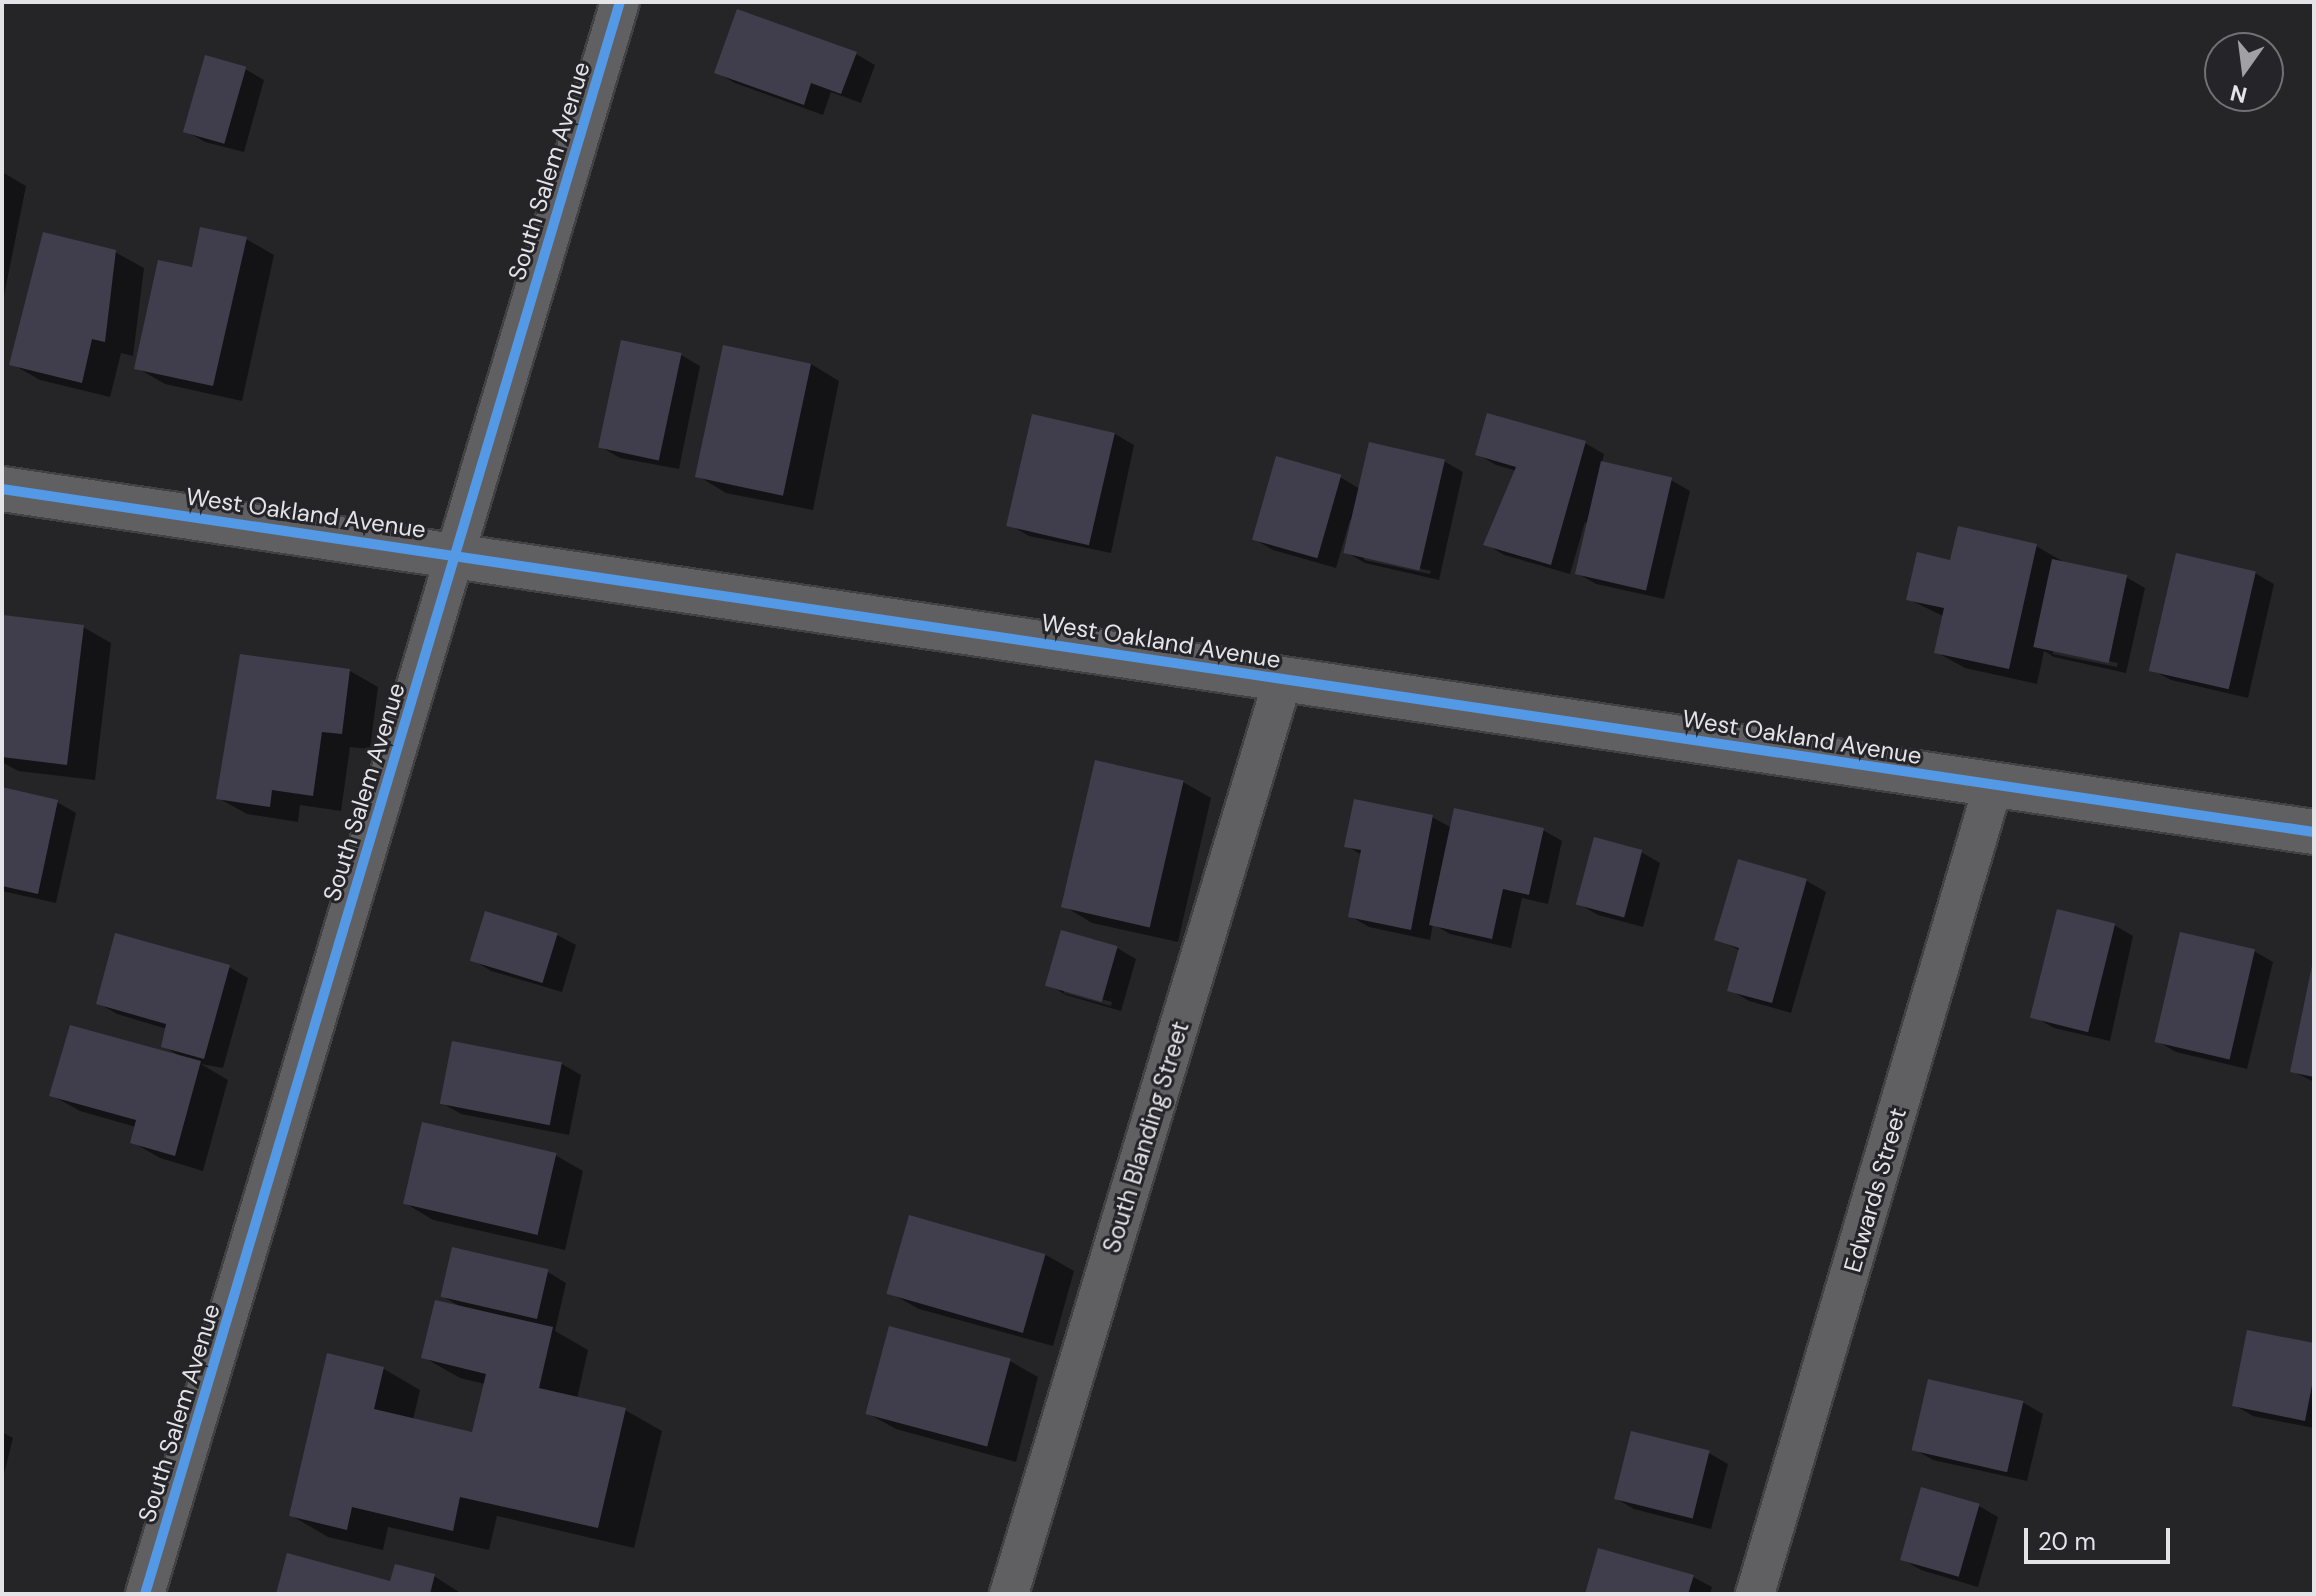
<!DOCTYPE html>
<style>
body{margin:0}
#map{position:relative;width:2316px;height:1596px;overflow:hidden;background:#252528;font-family:"DM Sans",sans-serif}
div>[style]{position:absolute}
.shadow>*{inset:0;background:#0007}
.building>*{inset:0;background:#403e4c;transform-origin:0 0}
.roads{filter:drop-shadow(2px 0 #424244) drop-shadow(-2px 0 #424244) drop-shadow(0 2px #424244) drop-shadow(0 -2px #424244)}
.street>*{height:38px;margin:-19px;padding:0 19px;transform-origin:19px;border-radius:19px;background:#606062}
.secondary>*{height:44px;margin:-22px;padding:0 22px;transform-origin:22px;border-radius:22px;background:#606062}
.cycleway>*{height:10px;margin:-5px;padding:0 5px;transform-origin:5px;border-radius:5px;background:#5399e6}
span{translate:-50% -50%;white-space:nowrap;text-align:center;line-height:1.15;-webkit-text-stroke:6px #242429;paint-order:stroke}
.street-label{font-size:24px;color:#e4e4e8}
.frame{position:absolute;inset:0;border:4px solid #e4e4e8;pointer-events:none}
.north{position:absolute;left:2204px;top:32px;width:80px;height:80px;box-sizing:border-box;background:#242429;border:2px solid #717175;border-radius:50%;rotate:194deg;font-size:22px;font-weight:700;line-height:32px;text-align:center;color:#e4e4e8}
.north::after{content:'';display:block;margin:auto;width:28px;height:36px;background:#a1a1a5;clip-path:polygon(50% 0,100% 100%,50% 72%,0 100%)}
.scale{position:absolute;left:2024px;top:1528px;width:146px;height:36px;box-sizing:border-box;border:4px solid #e4e4e8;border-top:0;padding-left:10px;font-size:24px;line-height:28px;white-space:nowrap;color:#e4e4e8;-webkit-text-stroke:6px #242429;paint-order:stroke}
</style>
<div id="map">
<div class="shadow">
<i style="clip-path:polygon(856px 54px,875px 65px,861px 103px,831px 92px,823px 115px,735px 83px,716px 72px)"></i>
<i style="clip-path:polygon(245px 69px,264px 80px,244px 152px,205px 142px,186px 131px)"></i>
<i style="clip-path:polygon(2px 172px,26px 186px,2px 306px)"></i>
<i style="clip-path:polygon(246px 239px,274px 255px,242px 401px,165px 384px,137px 368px)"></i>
<i style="clip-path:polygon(115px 252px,144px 268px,133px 356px,121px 353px,110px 397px,40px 380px,12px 364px)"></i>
<i style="clip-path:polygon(681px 355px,700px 366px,679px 469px,620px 458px,601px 447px)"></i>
<i style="clip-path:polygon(811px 364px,839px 381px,813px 510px,726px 493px,698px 476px)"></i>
<i style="clip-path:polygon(1115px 434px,1134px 445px,1111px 553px,1029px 536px,1010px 525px)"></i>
<i style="clip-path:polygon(1585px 443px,1604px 454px,1602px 463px,1671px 480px,1690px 491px,1664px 599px,1596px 584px,1577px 573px,1588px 523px,1585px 522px,1570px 574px,1504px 555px,1486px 544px,1517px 471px,1496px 465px,1477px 454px)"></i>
<i style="clip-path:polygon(evenodd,1444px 461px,1463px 472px,1439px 580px,1365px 563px,1346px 552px,1353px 520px,1350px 520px,1336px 568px,1273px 550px,1254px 539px,1340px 477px,1360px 489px,1444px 461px,1364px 555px,1431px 571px,1430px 574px,1364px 560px,1364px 555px)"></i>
<i style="clip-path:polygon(evenodd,2036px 546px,2064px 562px,2126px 577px,2145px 588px,2126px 673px,2054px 657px,2044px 651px,2037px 684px,1965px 668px,1936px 652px,1945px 617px,1908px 599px,1952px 562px,2036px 546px,2053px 649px,2118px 663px,2117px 667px,2053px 654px,2053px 649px)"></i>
<i style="clip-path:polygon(2255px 573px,2274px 584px,2248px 698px,2171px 680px,2152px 670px)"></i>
<i style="clip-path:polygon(5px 617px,83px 627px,111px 643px,95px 780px,18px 771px,2px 762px)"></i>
<i style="clip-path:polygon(350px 671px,378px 687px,370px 749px,350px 747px,341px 811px,300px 805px,298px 822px,247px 814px,218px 798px)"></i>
<i style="clip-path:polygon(1183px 782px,1211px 798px,1178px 942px,1092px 923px,1064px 906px)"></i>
<i style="clip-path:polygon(2px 794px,57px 802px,76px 813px,56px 903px,2px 891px)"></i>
<i style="clip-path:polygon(1432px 817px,1452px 828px,1543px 830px,1562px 841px,1548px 904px,1522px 898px,1511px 948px,1450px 934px,1433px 924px,1430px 940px,1369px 927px,1350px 916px,1362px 855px,1347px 846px)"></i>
<i style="clip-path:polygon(1641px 852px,1660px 863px,1643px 927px,1598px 915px,1579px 904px)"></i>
<i style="clip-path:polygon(1739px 861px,1807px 881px,1826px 892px,1791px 1013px,1749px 1001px,1730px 990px,1741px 951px,1717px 939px)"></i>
<i style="clip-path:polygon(2114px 925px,2133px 936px,2110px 1041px,2054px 1028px,2035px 1017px)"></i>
<i style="clip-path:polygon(557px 935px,576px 945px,562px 992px,491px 971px,473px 960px)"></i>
<i style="clip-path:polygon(evenodd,1117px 948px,1136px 959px,1121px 1011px,1066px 995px,1047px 984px,1117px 948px,1064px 989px,1112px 1002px,1111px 1006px,1064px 993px,1064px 989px)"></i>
<i style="clip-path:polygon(2254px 951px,2273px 962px,2247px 1069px,2176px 1052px,2157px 1041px)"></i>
<i style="clip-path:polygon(2314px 964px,2314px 1082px,2292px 1071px)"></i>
<i style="clip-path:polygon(229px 967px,248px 978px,223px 1068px,201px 1064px,228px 1080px,203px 1171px,160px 1158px,132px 1142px,136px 1127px,80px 1111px,51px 1095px,180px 1056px,163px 1046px,167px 1029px,117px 1014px,98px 1003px)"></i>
<i style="clip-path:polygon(454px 1043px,562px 1064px,581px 1075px,569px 1135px,461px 1114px,442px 1103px)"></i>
<i style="clip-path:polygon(555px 1155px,583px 1171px,565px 1250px,433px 1220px,405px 1203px)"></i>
<i style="clip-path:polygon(910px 1218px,1046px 1255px,1074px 1271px,1053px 1346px,919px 1309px,890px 1293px)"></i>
<i style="clip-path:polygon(548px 1272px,566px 1283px,555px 1331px,588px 1350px,577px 1399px,625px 1410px,662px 1431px,634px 1548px,497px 1516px,489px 1550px,388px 1527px,383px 1550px,328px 1537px,292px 1516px,384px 1369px,420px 1390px,413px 1420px,474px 1434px,485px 1384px,460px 1378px,423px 1357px,461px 1307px,442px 1296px)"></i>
<i style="clip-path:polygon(2314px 1345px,2314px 1428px,2253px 1416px,2234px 1405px)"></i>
<i style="clip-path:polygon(1010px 1361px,1038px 1377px,1016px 1462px,896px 1429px,867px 1413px)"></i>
<i style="clip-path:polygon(1929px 1382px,2024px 1403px,2043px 1414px,2027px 1481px,1933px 1460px,1914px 1449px)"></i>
<i style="clip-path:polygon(2px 1432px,13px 1438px,2px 1482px)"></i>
<i style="clip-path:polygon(1709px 1453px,1728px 1464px,1711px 1529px,1634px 1509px,1615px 1498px)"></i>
<i style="clip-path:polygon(1979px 1506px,1998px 1517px,1978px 1587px,1921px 1570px,1902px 1559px)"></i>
<i style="clip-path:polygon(434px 1576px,462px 1594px,278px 1594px,391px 1583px)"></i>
<i style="clip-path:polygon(1693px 1577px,1712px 1587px,1710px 1594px,1587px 1594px)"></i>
</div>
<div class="building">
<i style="clip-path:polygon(737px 9px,857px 52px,841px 94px,811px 83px,804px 105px,714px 73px)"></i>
<i style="left:205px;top:55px;width:43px;height:80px;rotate:16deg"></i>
<i style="clip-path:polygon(200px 227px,247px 237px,213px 386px,134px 369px,158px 260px,192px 267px)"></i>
<i style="clip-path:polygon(43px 232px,116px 250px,105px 342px,92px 339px,82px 383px,9px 365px)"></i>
<i style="left:621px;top:340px;width:62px;height:110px;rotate:12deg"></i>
<i style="left:723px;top:345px;width:90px;height:135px;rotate:12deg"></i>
<i style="clip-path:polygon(1487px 413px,1586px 441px,1551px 565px,1483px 545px,1516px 467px,1475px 455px)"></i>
<i style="left:1032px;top:414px;width:85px;height:115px;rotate:13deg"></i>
<i style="left:1369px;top:442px;width:78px;height:114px;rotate:13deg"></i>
<i style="left:1276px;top:456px;width:68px;height:87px;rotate:16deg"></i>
<i style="left:1601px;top:461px;width:73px;height:116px;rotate:13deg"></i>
<i style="clip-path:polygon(1958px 526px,2037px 544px,2009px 669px,1934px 653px,1944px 608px,1906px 600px,1917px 552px,1950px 560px)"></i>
<i style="left:2176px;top:553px;width:82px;height:121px;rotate:13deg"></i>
<i style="left:2052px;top:559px;width:77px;height:90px;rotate:12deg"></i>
<i style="clip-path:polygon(3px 615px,84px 625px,67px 765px,2px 757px)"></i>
<i style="clip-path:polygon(240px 654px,350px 669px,342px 734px,322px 732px,313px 796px,272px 790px,270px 807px,216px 799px)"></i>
<i style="left:1095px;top:760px;width:91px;height:151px;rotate:13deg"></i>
<i style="clip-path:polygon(2px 787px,58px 800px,38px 894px,2px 886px)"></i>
<i style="clip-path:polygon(1354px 799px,1433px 815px,1411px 930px,1348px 917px,1361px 850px,1344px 847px)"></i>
<i style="clip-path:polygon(1454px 808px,1544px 828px,1529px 895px,1503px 889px,1492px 939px,1429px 925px)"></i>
<i style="left:1594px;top:837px;width:50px;height:70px;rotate:15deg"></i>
<i style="clip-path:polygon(1738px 859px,1807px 879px,1772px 1003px,1727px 991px,1739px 948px,1714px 940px)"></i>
<i style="left:2057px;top:909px;width:60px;height:112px;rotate:14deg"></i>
<i style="left:485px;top:911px;width:76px;height:52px;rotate:17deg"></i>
<i style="left:1061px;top:930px;width:59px;height:58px;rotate:16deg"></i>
<i style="left:2180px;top:932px;width:77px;height:113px;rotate:13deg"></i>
<i style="clip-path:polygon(115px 933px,230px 965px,204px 1059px,161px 1047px,166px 1024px,96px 1004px)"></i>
<i style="clip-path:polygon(2313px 961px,2314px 961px,2314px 1077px,2290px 1072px)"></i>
<i style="clip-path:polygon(70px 1025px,201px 1061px,175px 1156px,130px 1143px,136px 1120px,49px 1096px)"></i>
<i style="left:452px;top:1041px;width:112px;height:64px;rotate:11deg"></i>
<i style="left:422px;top:1122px;width:138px;height:84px;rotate:13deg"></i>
<i style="left:909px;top:1215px;width:142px;height:82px;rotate:16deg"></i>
<i style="left:452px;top:1247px;width:99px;height:51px;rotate:13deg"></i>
<i style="clip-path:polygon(435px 1300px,553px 1327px,539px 1388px,626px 1408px,598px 1528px,460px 1497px,453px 1531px,352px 1507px,347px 1530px,289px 1516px,327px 1353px,384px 1367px,374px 1409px,472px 1432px,486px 1374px,421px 1358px)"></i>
<i style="left:889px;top:1326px;width:126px;height:91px;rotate:15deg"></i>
<i style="clip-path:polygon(2247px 1330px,2314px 1343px,2314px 1375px,2305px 1421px,2232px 1406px)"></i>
<i style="left:1928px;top:1379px;width:98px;height:73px;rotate:13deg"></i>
<i style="left:1631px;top:1431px;width:81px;height:70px;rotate:14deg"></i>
<i style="left:1921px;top:1487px;width:61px;height:76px;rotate:16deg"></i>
<i style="clip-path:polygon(1598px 1548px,1694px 1575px,1688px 1594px,1585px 1594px)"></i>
<i style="clip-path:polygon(287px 1553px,390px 1581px,395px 1564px,435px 1574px,430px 1594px,276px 1594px)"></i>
</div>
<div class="roads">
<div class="street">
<i style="left:145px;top:1594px;width:1661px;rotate:-73.39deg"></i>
<i style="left:1009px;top:1594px;width:955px;rotate:-73.33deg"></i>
<i style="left:1755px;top:1594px;width:842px;rotate:-73.59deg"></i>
</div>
<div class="secondary">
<i style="left:2px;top:489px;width:2337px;rotate:8.44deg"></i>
</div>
</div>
<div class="cycleway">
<i style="left:2px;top:489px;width:2337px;rotate:8.44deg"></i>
<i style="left:145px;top:1594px;width:1661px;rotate:-73.39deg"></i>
</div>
<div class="street-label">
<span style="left:549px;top:171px;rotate:-73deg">South Salem Avenue</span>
<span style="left:306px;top:513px;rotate:8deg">West Oakland Avenue</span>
<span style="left:1161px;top:641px;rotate:9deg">West Oakland Avenue</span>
<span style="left:1802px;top:737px;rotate:9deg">West Oakland Avenue</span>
<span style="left:364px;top:792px;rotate:-73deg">South Salem Avenue</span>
<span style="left:1146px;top:1137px;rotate:-73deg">South Blanding Street</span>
<span style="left:1875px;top:1190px;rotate:-74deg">Edwards Street</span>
<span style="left:179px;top:1413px;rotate:-73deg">South Salem Avenue</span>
</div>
<div class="frame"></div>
<div class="north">N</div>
<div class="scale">20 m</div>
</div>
